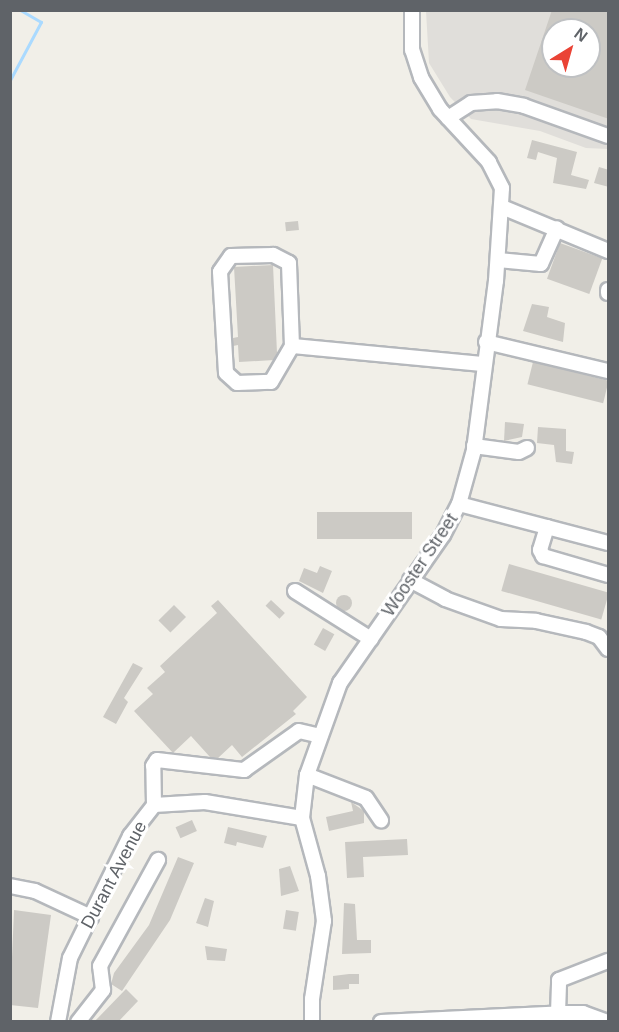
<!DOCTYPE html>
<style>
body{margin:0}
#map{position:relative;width:619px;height:1032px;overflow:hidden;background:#f1efe8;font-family:Arial,sans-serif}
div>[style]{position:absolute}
.industrial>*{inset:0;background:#e0deda}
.stream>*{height:3px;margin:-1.5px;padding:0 1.5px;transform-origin:1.5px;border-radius:1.5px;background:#aadaff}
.building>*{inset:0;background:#cccac5;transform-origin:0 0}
.round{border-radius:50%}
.roads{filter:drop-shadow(2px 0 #b5b8bc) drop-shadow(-2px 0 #b5b8bc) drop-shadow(0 2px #b5b8bc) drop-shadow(0 -2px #b5b8bc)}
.minor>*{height:14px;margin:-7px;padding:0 7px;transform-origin:7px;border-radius:7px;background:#fff}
span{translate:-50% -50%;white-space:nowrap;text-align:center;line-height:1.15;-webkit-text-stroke:6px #fff;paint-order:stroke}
.street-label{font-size:18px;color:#5f6368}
.frame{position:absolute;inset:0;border:12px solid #5f6368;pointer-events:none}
.north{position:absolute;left:541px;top:18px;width:60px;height:60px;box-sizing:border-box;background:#fff;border:2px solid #bfc1c3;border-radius:50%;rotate:37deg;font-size:16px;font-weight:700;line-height:24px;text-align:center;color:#5f6368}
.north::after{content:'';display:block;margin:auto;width:21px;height:27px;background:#ea4335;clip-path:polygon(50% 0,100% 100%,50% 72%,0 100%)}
</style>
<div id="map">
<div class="industrial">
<i style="clip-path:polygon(evenodd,426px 11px,608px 11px,608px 149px,586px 148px,540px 131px,471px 119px,450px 97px,429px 63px,426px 11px,553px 30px,589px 30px,589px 66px,553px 66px,553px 30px)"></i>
</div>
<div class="stream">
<i style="left:10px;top:80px;width:66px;rotate:-61.9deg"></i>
<i style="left:41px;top:22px;width:24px;rotate:-150deg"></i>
</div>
<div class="building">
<i style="clip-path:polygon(evenodd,552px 10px,609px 10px,609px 119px,525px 90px,552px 10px,553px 30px,589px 30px,589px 66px,553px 66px,553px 30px)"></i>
<i style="clip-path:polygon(532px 140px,577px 152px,571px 175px,589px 180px,586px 189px,553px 183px,557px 158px,538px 152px,536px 160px,527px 158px)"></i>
<i style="clip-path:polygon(599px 167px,609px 170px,609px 187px,594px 183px)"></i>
<i style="left:298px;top:221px;width:9px;height:13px;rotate:84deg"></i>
<i style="left:560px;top:243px;width:45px;height:38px;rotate:20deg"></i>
<i style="clip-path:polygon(273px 265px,277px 353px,274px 360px,239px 362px,238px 345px,233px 346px,233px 338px,238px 337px,234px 267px)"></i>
<i style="clip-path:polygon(532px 304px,549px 307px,547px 317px,565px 323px,563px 342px,523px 331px)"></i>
<i style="left:533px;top:362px;width:78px;height:23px;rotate:14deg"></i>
<i style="clip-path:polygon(505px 422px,524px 424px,522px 437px,504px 441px)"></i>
<i style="clip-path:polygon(538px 427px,566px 429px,566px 451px,574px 452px,572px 464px,556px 462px,554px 445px,537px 443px)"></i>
<i style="left:412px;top:512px;width:27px;height:95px;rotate:90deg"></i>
<i style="left:509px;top:564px;width:104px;height:28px;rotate:16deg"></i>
<i style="clip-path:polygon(320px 566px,332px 571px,323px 593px,299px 581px,304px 568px,317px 573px)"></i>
<i class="round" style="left:336px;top:595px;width:16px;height:16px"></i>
<i style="clip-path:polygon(218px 600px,307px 697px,293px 711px,296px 714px,242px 757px,232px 745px,218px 758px,210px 757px,191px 736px,173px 753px,134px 711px,153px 694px,147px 688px,165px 672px,160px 666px,217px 613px,211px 606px)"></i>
<i style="left:271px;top:600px;width:19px;height:8px;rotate:43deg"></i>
<i style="left:174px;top:605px;width:17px;height:22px;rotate:45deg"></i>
<i style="left:323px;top:628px;width:13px;height:19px;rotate:29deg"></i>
<i style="clip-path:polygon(133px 663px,143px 668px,124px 698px,128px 702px,116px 724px,103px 717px)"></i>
<i style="clip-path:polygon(351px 802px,364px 811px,364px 823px,329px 831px,326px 817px,353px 811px)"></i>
<i style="left:192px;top:820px;width:12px;height:18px;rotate:66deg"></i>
<i style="clip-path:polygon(228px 827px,267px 836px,263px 848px,237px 842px,236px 846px,224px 843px)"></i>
<i style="clip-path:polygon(407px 839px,408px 855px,363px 857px,364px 877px,347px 878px,345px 842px)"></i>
<i style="clip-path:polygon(178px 857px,194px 863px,170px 920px,122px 991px,111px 984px,114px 973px,149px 925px)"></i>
<i style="clip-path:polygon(290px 866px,299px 891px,281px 896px,279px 869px)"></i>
<i style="clip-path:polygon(205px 898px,214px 901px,208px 927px,196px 923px)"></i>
<i style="clip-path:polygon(344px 903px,355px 904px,357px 940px,371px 940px,371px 953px,342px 954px)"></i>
<i style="clip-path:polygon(14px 910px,51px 915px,38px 1008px,10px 1005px)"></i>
<i style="left:286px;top:910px;width:13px;height:19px;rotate:9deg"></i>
<i style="clip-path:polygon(205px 946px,227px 949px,225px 961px,207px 960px)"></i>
<i style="clip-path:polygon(349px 974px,359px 974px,359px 984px,349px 984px,349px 989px,333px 990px,333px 976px)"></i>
<i style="clip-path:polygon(126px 989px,138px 1001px,118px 1022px,94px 1022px)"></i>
</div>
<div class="roads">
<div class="minor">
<i style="left:448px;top:118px;width:27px;rotate:-33deg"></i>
<i style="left:471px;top:103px;width:26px;rotate:-4deg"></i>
<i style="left:497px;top:101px;width:27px;rotate:10deg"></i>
<i style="left:524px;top:106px;width:89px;rotate:19.7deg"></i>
<i style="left:502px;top:207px;width:115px;rotate:22.5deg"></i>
<i style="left:498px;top:260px;width:43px;rotate:5.3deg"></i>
<i style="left:541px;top:264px;width:39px;rotate:-66deg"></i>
<i style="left:608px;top:293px;width:3px;rotate:-90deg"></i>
<i style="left:486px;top:342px;width:125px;rotate:13.4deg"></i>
<i style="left:292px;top:346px;width:83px;rotate:-92.1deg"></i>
<i style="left:289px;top:263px;width:18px;rotate:-153deg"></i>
<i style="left:273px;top:255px;width:42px;rotate:178.6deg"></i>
<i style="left:231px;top:256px;width:19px;rotate:125deg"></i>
<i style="left:220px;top:272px;width:101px;rotate:86.6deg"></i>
<i style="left:226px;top:373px;width:15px;rotate:42deg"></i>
<i style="left:237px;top:383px;width:34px;rotate:-2deg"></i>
<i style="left:271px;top:382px;width:42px;rotate:-59.7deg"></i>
<i style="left:292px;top:346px;width:192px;rotate:5.4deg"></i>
<i style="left:474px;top:446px;width:45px;rotate:7.6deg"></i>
<i style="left:519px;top:452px;width:9px;rotate:-27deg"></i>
<i style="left:459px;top:504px;width:154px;rotate:14.7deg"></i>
<i style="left:547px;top:527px;width:24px;rotate:107deg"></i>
<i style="left:540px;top:550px;width:7px;rotate:63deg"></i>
<i style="left:543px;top:556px;width:68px;rotate:16.3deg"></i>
<i style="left:410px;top:580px;width:40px;rotate:28deg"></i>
<i style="left:445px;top:599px;width:59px;rotate:19.7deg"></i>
<i style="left:501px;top:619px;width:35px;rotate:3deg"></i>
<i style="left:536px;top:621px;width:51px;rotate:12.4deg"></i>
<i style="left:586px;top:632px;width:14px;rotate:21deg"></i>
<i style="left:599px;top:637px;width:15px;rotate:53deg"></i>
<i style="left:295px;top:591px;width:90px;rotate:32.3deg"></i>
<i style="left:307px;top:775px;width:63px;rotate:21.3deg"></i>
<i style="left:366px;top:798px;width:27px;rotate:56deg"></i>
<i style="left:154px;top:805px;width:39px;rotate:-91deg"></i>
<i style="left:153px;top:766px;width:7px;rotate:-56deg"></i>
<i style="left:157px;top:760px;width:88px;rotate:6.6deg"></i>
<i style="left:244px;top:770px;width:67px;rotate:-35.3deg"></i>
<i style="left:299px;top:731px;width:22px;rotate:13deg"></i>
<i style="left:10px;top:886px;width:25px;rotate:11deg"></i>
<i style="left:35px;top:891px;width:62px;rotate:24.9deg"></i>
<i style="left:558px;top:1013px;width:33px;rotate:-88deg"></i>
<i style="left:559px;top:980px;width:53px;rotate:-21.2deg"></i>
<i style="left:58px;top:1022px;width:65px;rotate:-79.4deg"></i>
<i style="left:70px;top:958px;width:136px;rotate:-63.8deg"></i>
<i style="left:130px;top:836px;width:39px;rotate:-52deg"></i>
<i style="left:154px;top:805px;width:51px;rotate:-3.4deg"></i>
<i style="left:205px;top:802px;width:98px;rotate:9.4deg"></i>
<i style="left:78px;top:1022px;width:41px;rotate:-52deg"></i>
<i style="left:103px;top:990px;width:24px;rotate:-97deg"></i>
<i style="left:100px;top:966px;width:121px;rotate:-61.3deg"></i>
<i style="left:312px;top:1022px;width:23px;rotate:-90deg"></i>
<i style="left:312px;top:999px;width:79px;rotate:-81.3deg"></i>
<i style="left:324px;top:921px;width:45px;rotate:-97.6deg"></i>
<i style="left:318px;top:876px;width:60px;rotate:-105.4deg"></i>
<i style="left:302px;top:818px;width:43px;rotate:-83.4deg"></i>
<i style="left:307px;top:775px;width:98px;rotate:-70.3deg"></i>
<i style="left:340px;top:683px;width:180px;rotate:-55.2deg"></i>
<i style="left:443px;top:535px;width:35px;rotate:-63deg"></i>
<i style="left:459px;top:504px;width:56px;rotate:-74.5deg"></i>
<i style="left:474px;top:450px;width:170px;rotate:-82.6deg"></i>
<i style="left:496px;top:281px;width:93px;rotate:-86.3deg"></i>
<i style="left:502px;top:188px;width:29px;rotate:-117deg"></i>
<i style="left:489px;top:162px;width:72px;rotate:-132.8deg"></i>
<i style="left:440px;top:109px;width:37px;rotate:-121deg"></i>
<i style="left:421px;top:77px;width:28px;rotate:-108deg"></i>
<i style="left:412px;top:50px;width:40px;rotate:-90deg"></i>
<i style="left:381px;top:1022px;width:181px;rotate:-2.8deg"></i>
<i style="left:562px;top:1013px;width:21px"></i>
<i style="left:583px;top:1013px;width:27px;rotate:20deg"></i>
</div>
</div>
<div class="street-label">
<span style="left:420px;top:565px;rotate:-56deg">Wooster Street</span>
<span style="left:114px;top:875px;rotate:-62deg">Durant Avenue</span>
</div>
<div class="frame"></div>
<div class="north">N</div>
</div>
